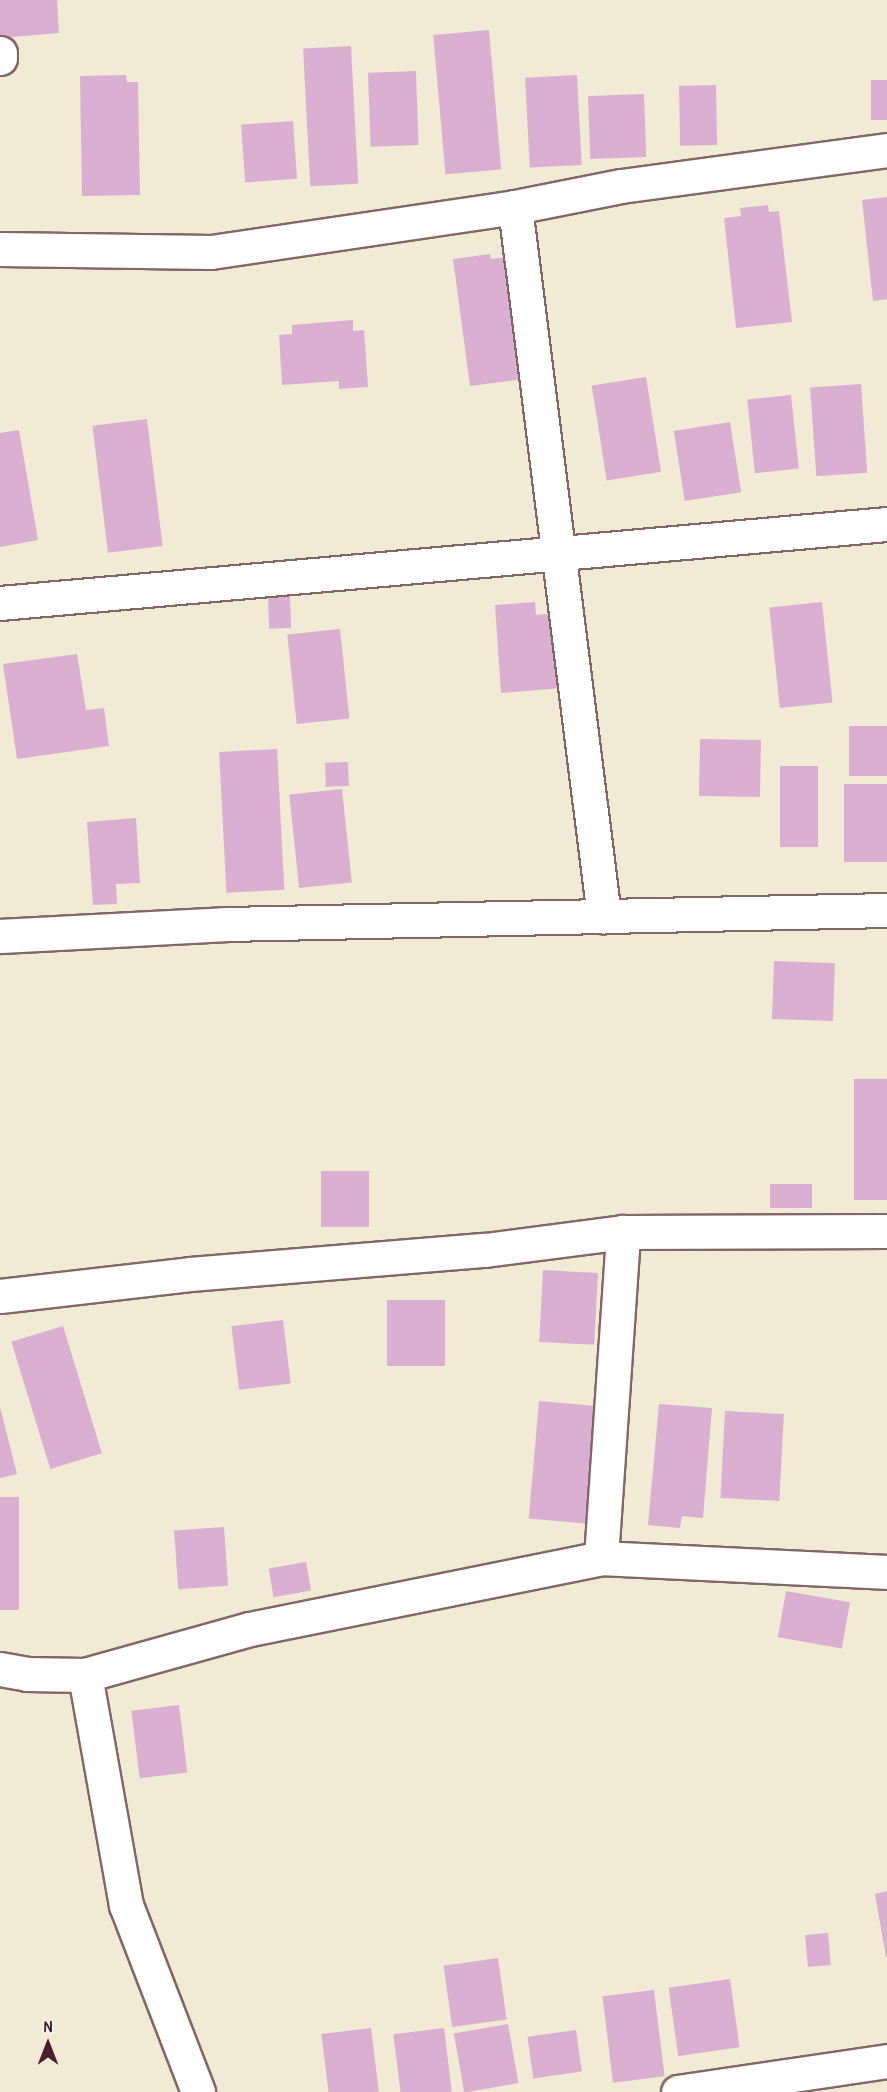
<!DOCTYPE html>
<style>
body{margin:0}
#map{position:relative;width:887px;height:2092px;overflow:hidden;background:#f1ebd5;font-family:"Patrick Hand",sans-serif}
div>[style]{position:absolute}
.building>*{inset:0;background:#dbafd2;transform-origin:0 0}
.roads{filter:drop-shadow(2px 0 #846666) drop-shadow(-2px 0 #846666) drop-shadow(0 2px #846666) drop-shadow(0 -2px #846666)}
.street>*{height:33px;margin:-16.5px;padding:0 16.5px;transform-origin:16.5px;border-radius:16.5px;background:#fff}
span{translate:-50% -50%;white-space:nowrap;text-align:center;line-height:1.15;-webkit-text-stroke:4.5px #f7f3e8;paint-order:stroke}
.north{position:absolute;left:18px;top:2014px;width:60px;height:60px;-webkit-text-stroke:4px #f7f3e8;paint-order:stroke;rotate:0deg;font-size:16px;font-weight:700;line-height:24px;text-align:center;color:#4a1f2b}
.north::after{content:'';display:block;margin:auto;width:21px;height:27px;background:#4a1f2b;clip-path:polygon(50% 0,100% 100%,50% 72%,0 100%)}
</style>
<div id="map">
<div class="building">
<i style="clip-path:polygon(0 0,57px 0,59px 33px,0 38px)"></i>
<i style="left:489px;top:30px;width:140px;height:56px;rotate:85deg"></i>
<i style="left:351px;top:46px;width:138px;height:48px;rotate:87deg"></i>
<i style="left:416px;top:71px;width:74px;height:48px;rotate:88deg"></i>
<i style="clip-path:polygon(126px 75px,127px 82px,138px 82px,140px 195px,82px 196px,80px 76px)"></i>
<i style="left:577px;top:75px;width:90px;height:52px;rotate:87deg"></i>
<i style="left:871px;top:80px;width:16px;height:40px"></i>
<i style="left:716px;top:85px;width:60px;height:37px;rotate:89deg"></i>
<i style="left:644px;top:94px;width:63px;height:56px;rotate:88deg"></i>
<i style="left:293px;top:121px;width:58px;height:52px;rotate:86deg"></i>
<i style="clip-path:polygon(887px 197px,887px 299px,873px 301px,862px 200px)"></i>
<i style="clip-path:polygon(768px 205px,769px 212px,779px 211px,792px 322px,736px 328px,724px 218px,741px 216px,740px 208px)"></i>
<i style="clip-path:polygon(490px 254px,491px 259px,507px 257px,524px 379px,470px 386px,453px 259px)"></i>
<i style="clip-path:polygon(353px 320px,353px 331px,364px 330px,368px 387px,339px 389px,339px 381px,282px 385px,279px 335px,292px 334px,292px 325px)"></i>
<i style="left:646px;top:377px;width:96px;height:55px;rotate:81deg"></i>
<i style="left:861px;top:384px;width:89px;height:51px;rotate:86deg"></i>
<i style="left:791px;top:395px;width:74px;height:44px;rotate:84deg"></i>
<i style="left:147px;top:419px;width:128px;height:55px;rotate:83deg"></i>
<i style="left:730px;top:422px;width:71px;height:57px;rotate:81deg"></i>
<i style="clip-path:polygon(19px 430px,38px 540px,0 547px,0 433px)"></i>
<i style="left:290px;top:596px;width:32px;height:22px;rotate:88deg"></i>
<i style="clip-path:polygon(535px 602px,536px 615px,556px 613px,562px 688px,501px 693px,495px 605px)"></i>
<i style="left:822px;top:602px;width:101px;height:53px;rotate:84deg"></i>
<i style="left:340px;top:629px;width:90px;height:53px;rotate:84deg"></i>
<i style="clip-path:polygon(77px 654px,86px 710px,104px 708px,109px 746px,17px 759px,3px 664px)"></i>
<i style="left:887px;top:726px;width:50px;height:38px;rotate:90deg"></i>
<i style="left:700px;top:739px;width:61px;height:57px;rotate:1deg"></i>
<i style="left:277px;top:749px;width:141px;height:58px;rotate:87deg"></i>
<i style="left:348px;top:762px;width:24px;height:23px;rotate:88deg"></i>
<i style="left:780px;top:766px;width:38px;height:81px"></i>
<i style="left:844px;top:784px;width:43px;height:78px"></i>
<i style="left:342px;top:789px;width:94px;height:53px;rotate:84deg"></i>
<i style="clip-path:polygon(136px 818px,140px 883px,116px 884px,117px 904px,93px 905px,87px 822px)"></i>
<i style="left:774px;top:961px;width:61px;height:58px;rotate:2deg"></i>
<i style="left:854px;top:1079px;width:33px;height:121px"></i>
<i style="left:321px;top:1171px;width:48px;height:56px"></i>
<i style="left:770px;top:1184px;width:42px;height:24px"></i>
<i style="left:543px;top:1270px;width:55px;height:72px;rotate:3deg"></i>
<i style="left:387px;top:1300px;width:58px;height:66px"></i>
<i style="left:283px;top:1320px;width:64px;height:52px;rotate:83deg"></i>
<i style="left:63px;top:1326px;width:133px;height:54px;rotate:73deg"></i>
<i style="left:539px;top:1401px;width:60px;height:118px;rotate:5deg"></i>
<i style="clip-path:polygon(659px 1404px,712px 1408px,703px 1518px,682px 1516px,680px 1528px,648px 1525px)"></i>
<i style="clip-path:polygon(0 1407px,17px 1474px,0 1478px)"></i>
<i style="left:725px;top:1411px;width:59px;height:87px;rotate:3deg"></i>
<i style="left:0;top:1497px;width:19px;height:113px"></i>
<i style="left:224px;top:1527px;width:59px;height:50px;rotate:86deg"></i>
<i style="left:306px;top:1562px;width:29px;height:38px;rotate:80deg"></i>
<i style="left:786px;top:1591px;width:65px;height:47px;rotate:10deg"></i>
<i style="left:179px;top:1705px;width:68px;height:48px;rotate:83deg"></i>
<i style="clip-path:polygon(887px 1891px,887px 1957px,886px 1957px,875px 1894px)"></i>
<i style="left:828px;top:1933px;width:32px;height:23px;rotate:85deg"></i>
<i style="left:498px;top:1958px;width:62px;height:55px;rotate:82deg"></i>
<i style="left:730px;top:1979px;width:69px;height:62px;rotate:82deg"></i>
<i style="left:654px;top:1990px;width:87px;height:52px;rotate:83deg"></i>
<i style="left:508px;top:2024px;width:60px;height:55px;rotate:80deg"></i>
<i style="left:371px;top:2028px;width:64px;height:50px;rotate:83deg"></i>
<i style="left:444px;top:2028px;width:64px;height:51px;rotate:83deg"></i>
<i style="left:576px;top:2030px;width:42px;height:49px;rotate:82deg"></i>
</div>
<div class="roads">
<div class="street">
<i style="left:0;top:58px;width:5px;rotate:-90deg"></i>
<i style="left:515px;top:207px;width:715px;rotate:82.85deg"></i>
<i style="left:0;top:249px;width:211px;rotate:0.8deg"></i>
<i style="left:211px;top:252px;width:307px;rotate:-8.4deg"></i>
<i style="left:515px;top:207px;width:108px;rotate:-11.2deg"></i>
<i style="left:621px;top:186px;width:268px;rotate:-7.7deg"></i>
<i style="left:0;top:603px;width:891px;rotate:-5.09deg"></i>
<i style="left:0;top:936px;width:226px;rotate:-3deg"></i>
<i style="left:226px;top:924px;width:661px;rotate:-1.21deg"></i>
<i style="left:0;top:1296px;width:191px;rotate:-6.6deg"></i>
<i style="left:190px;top:1274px;width:296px;rotate:-4.7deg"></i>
<i style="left:485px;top:1250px;width:139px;rotate:-7.4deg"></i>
<i style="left:623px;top:1232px;width:264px;rotate:-0.2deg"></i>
<i style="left:601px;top:1558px;width:327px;rotate:-86.1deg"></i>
<i style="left:0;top:1669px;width:27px;rotate:10deg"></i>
<i style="left:27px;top:1674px;width:58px;rotate:1deg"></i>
<i style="left:85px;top:1675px;width:171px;rotate:-15.6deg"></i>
<i style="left:250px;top:1629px;width:358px;rotate:-11.4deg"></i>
<i style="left:601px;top:1558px;width:286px;rotate:2.8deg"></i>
<i style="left:85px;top:1675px;width:234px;rotate:79.9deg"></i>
<i style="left:126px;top:1905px;width:200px;rotate:68.9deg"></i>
<i style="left:678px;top:2092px;width:211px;rotate:-8.4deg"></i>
</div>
</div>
<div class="north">N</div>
</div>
